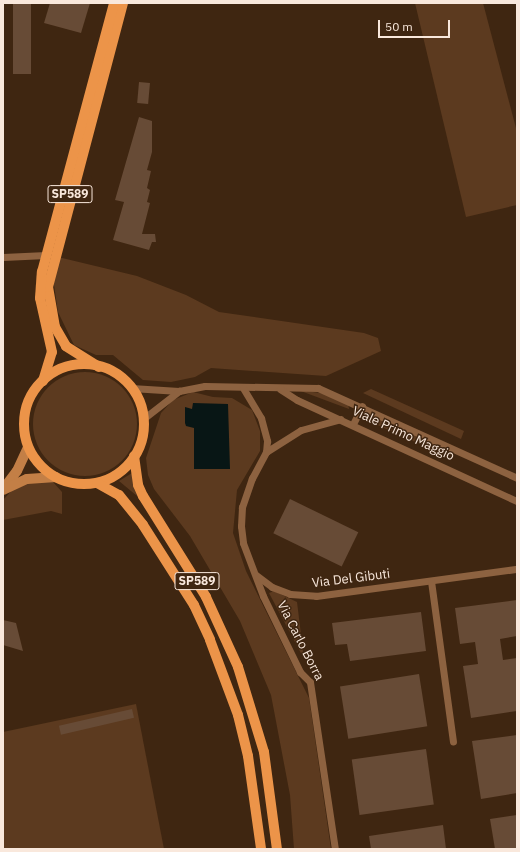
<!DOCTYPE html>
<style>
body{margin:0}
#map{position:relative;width:520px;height:852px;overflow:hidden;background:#3f2611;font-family:"IBM Plex Sans",sans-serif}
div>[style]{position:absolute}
.green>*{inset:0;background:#5c3a1f}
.round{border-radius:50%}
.water>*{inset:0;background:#081615}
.building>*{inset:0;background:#674b36;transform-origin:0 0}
.street>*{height:7px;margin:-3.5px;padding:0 3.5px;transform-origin:3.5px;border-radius:3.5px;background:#8d6240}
.secondary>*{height:10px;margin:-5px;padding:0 5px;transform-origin:5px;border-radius:5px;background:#c37f46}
.primary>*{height:10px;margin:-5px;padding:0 5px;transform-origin:5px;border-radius:5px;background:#ec9449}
.primary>.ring{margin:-5px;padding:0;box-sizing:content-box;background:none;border:10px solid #ec9449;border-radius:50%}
span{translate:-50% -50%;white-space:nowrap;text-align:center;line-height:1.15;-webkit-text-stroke:3px #3f2611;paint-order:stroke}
.shield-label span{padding:1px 3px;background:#3f2611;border:1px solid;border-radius:3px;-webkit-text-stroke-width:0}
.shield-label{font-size:12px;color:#f9e8dc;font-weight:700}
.street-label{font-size:13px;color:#f9e8dc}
.frame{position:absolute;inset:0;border:4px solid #f9e8dc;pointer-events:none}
.scale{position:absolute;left:378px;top:20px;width:72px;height:18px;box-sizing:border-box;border:2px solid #f9e8dc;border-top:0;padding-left:5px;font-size:12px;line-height:14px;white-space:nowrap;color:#f9e8dc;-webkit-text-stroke:3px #3f2611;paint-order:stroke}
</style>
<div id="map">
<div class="green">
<i style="clip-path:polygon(415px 3px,483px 3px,517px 132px,517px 205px,466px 217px)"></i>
<i style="clip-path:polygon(58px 257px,137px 276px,186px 295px,219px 312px,364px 333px,378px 338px,381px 351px,326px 376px,211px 368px,195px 377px,171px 382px,143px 380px,113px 355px,96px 355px,74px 345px,58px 312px,53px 278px)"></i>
<i class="round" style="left:33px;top:372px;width:104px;height:104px"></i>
<i style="clip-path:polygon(371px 389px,464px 431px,461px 439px,363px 393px)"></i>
<i style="clip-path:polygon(298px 390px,328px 394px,348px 402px,349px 409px)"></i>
<i style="clip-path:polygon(193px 392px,213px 397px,232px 398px,252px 410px,260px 431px,260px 451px,237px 490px,233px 533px,246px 571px,309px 698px,331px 849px,294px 849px,290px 795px,271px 695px,240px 621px,190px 536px,154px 489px,148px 475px,146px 458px,161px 413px,173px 400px)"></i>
<i style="clip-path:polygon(373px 416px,436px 443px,433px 450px,373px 423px)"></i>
<i style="clip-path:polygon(132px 473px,133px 485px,137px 496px,119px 481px)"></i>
<i style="clip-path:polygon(34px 481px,53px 482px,62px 492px,62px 514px,51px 511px,3px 520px,3px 500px,14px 488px)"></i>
<i style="clip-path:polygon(274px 591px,297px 602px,304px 659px,269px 593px)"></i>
<i style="clip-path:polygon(136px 704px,164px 849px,3px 849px,3px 732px)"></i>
</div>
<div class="water">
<i style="clip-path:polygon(193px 403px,228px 404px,230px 469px,194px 469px,194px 428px,186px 426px,185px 423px,185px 407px,192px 409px)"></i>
</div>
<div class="building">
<i style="clip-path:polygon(50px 3px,90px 3px,81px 33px,44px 23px)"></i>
<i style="left:13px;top:4px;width:18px;height:70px"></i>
<i style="left:139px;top:82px;width:11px;height:21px;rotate:5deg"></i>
<i style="clip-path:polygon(139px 117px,152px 121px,152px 152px,147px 170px,151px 171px,147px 188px,150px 190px,147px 202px,150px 203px,142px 234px,155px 234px,156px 242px,152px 242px,149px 250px,113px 240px,124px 202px,115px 200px)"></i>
<i style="left:290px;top:499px;width:76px;height:38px;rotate:26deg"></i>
<i style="clip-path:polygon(517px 600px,517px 636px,500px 639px,503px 660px,517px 658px,517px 711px,471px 718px,463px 666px,478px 664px,475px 642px,460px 644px,455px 608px)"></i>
<i style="clip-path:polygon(421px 612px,426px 651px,350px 661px,347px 644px,335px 645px,332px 623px)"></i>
<i style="clip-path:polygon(3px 620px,16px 623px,23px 651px,3px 645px)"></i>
<i style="left:419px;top:674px;width:53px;height:80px;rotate:81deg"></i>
<i style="left:132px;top:709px;width:9px;height:75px;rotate:77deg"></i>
<i style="clip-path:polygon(517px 735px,517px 793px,481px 799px,472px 741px)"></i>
<i style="left:426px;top:749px;width:56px;height:75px;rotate:82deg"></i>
<i style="clip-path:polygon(517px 815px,517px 849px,495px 849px,490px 819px)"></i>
<i style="clip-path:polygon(443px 825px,446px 849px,371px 849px,369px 836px)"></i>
</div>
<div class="street">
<i style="left:3px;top:257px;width:43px;rotate:-2.7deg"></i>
<i style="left:131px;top:388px;width:48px;rotate:3.6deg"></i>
<i style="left:179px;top:391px;width:26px;rotate:-11deg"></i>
<i style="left:205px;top:386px;width:113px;rotate:1deg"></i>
<i style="left:318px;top:388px;width:218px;rotate:24.3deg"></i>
<i style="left:243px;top:388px;width:35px;rotate:59deg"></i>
<i style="left:261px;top:418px;width:24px;rotate:75deg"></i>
<i style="left:267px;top:441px;width:11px;rotate:95deg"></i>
<i style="left:266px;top:452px;width:30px;rotate:118deg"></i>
<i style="left:252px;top:478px;width:31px;rotate:109deg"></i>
<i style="left:242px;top:507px;width:19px;rotate:93deg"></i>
<i style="left:241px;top:526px;width:17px;rotate:83deg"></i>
<i style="left:243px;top:543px;width:57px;rotate:69.3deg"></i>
<i style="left:263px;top:596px;width:85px;rotate:64deg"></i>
<i style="left:300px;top:672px;width:14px;rotate:45deg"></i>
<i style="left:310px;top:682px;width:169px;rotate:81.5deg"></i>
<i style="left:280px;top:389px;width:20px;rotate:33deg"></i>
<i style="left:297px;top:400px;width:242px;rotate:24.7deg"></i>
<i style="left:143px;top:419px;width:46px;rotate:-37.9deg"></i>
<i style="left:353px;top:424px;width:20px;rotate:-63deg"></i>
<i style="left:266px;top:452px;width:41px;rotate:-32.2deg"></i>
<i style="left:301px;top:430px;width:41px;rotate:-15.4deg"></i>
<i style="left:256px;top:575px;width:20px;rotate:37deg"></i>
<i style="left:272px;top:587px;width:19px;rotate:21deg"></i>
<i style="left:290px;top:594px;width:26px;rotate:4deg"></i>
<i style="left:316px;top:596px;width:203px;rotate:-7.7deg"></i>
<i style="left:431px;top:581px;width:162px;rotate:82.2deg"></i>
</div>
<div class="secondary">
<i style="left:4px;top:488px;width:21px;rotate:-53deg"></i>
<i style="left:17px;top:471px;width:26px;rotate:-65deg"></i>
<i style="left:3px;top:490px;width:26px;rotate:-25deg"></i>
<i style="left:27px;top:479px;width:29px;rotate:-4deg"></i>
</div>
<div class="primary">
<i class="ring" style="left:24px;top:364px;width:110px;height:110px"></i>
<i style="left:99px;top:367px;width:39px;rotate:-148deg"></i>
<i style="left:66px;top:346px;width:22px;rotate:-120deg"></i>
<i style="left:55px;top:327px;width:41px;rotate:-99.9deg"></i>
<i style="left:48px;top:287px;width:294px;rotate:-75.2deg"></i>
<i style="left:43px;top:381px;width:30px;rotate:-73deg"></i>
<i style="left:52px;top:352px;width:55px;rotate:-102.5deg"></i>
<i style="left:40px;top:298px;width:26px;rotate:-86deg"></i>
<i style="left:42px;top:272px;width:278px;rotate:-75deg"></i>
<i style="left:134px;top:456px;width:29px;rotate:82deg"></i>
<i style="left:138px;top:485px;width:12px;rotate:66deg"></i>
<i style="left:143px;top:496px;width:119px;rotate:58deg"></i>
<i style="left:206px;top:597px;width:77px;rotate:65.4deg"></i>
<i style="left:238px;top:667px;width:89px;rotate:73deg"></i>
<i style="left:264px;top:752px;width:98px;rotate:82.4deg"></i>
<i style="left:97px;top:483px;width:25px;rotate:29deg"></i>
<i style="left:119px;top:495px;width:38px;rotate:51deg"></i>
<i style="left:143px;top:525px;width:95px;rotate:57.5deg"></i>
<i style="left:194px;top:605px;width:38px;rotate:65deg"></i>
<i style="left:210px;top:640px;width:80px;rotate:69.5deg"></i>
<i style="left:238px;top:715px;width:42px;rotate:76.3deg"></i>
<i style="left:248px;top:756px;width:94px;rotate:82deg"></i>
</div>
<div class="shield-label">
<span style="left:70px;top:194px">SP589</span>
<span style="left:197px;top:581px">SP589</span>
</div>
<div class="street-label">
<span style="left:403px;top:434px;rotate:25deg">Viale Primo Maggio</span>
<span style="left:351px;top:579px;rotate:-7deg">Via Del Gibuti</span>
<span style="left:300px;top:641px;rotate:63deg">Via Carlo Borra</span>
</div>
<div class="frame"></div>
<div class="scale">50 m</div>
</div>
